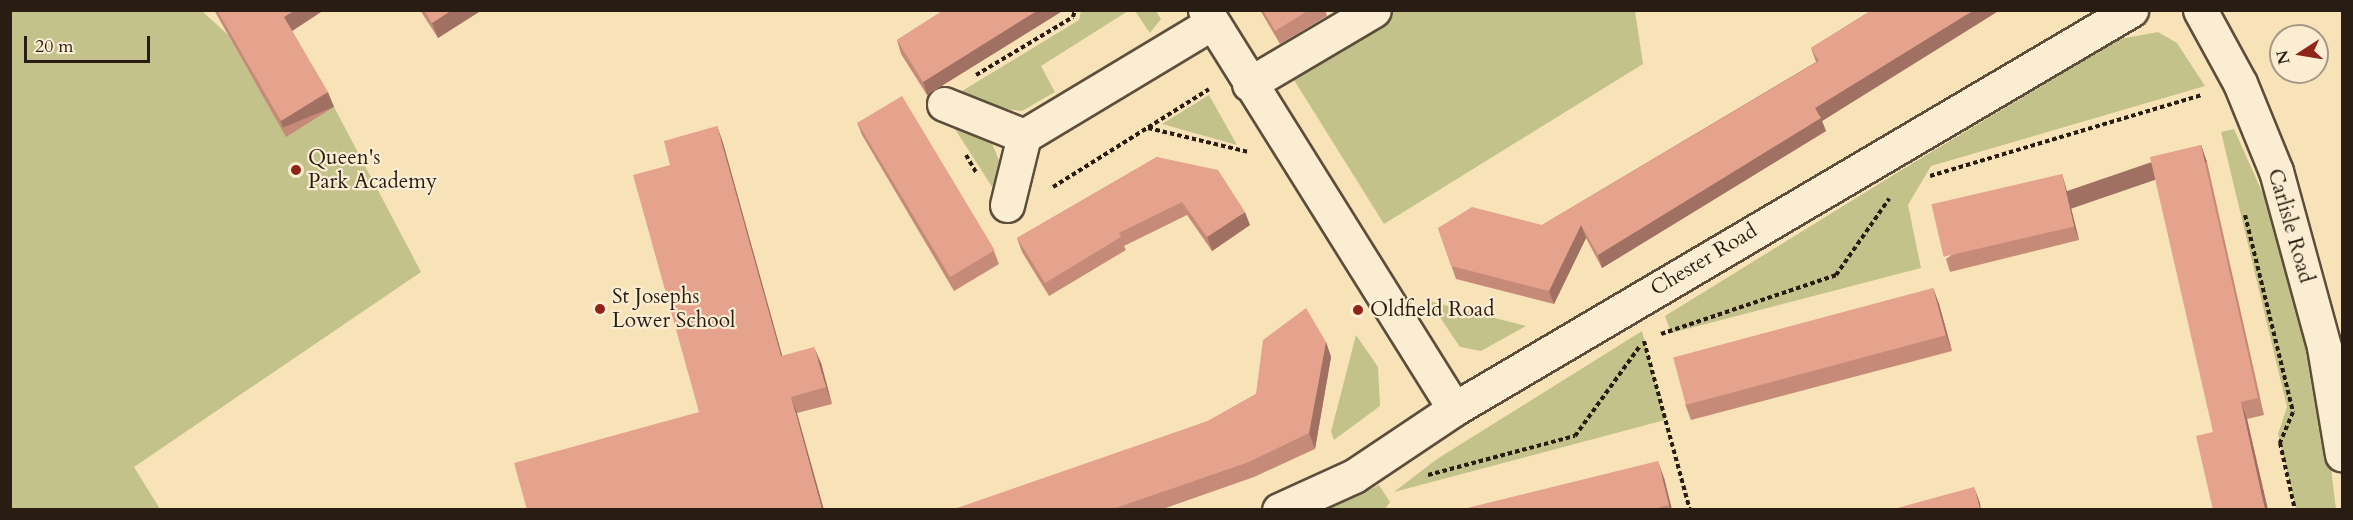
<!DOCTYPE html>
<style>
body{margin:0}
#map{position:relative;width:2353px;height:520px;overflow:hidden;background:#f8e3b9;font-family:Cardo,serif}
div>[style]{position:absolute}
.green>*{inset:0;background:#c3c28b}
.path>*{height:4px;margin-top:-2px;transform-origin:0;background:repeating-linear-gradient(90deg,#291c13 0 4.5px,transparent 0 7.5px)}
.roads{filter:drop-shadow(2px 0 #5d4e3c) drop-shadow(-2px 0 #5d4e3c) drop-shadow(0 2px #5d4e3c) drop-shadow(0 -2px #5d4e3c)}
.street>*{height:33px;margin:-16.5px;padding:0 16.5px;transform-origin:16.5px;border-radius:16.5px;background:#faedd2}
.wall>*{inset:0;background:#c58b78}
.shaded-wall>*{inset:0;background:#a07162;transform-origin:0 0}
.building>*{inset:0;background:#e5a28c;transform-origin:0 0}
.dots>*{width:16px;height:16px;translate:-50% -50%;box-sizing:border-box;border:3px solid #faedd2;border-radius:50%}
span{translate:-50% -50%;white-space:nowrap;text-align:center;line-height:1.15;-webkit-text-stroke:4.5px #faedd2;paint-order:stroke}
.poi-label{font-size:21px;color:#291c13}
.left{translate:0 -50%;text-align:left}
.street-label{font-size:21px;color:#291c13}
.frame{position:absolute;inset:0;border:12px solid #291c13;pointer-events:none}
.north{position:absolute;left:2269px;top:24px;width:60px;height:60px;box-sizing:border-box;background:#faedd2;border:2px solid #a69986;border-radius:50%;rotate:258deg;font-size:16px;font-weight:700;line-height:24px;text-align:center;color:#291c13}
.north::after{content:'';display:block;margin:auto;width:21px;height:27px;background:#8f2418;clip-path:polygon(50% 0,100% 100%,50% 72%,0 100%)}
.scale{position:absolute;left:24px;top:36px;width:126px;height:27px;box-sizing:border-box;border:3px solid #291c13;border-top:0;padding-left:8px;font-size:18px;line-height:21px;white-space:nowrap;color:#291c13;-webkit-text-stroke:4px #faedd2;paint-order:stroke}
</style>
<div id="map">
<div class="green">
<i style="clip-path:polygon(1396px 10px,1635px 11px,1643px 64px,1384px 224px,1289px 72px)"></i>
<i style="clip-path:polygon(10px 11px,202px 11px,228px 35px,286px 136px,334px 107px,421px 272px,134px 467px,160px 509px,11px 509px)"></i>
<i style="clip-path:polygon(1081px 11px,1128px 11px,1041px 66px,1055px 92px,1022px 111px,996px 108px,962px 91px,1079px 20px)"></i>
<i style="clip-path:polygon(1135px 11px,1156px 11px,1161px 19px,1150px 33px)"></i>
<i style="clip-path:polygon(2158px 32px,2177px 43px,2205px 86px,1931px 166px,1908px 205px,1921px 268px,1671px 333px,1665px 316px,1903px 169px,2120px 39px)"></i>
<i style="clip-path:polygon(1209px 95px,1237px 145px,1162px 124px)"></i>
<i style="clip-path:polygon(953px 119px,988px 134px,999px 160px,996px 193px,953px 126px)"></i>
<i style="clip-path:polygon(2234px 129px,2272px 214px,2293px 278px,2326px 426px,2336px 509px,2296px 509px,2278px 434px,2287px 407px,2221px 132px)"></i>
<i style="clip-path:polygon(1429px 301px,1526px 326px,1481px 351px,1460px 347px)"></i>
<i style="clip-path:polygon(1642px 331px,1665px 420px,1394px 492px,1437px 459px)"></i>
<i style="clip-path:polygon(1356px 335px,1378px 367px,1380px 406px,1334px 440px,1331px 432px)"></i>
<i style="clip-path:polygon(1379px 485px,1390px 502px,1385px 509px,1329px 509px)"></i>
</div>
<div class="path">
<i style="left:976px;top:75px;width:113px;rotate:-30.9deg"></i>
<i style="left:1073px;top:17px;width:7px;rotate:-74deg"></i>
<i style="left:1148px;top:128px;width:104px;rotate:13.4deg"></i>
<i style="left:966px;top:155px;width:20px;rotate:60deg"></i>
<i style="left:1930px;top:176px;width:284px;rotate:-16.6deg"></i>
<i style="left:1053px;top:187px;width:184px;rotate:-32.1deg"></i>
<i style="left:2245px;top:215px;width:203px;rotate:76.3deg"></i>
<i style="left:2293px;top:412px;width:34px;rotate:113deg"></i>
<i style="left:2280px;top:443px;width:69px;rotate:77.4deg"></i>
<i style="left:1661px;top:334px;width:185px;rotate:-18.6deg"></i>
<i style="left:1836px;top:275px;width:93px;rotate:-55.1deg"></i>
<i style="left:1644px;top:341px;width:175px;rotate:74.8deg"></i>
<i style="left:1428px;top:475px;width:152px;rotate:-14.9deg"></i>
<i style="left:1575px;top:436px;width:111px;rotate:-54.2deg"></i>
</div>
<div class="roads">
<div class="street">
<i style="left:1205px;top:10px;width:470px;rotate:58deg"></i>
<i style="left:2200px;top:10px;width:83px;rotate:61.3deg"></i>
<i style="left:2240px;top:83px;width:95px;rotate:67.8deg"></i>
<i style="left:2276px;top:171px;width:182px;rotate:74.7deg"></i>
<i style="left:2324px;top:347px;width:109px;rotate:80.5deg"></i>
<i style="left:1249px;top:84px;width:145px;rotate:-30.6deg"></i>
<i style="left:944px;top:104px;width:86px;rotate:21.8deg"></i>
<i style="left:1007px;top:205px;width:71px;rotate:-76.2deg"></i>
<i style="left:1024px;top:136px;width:219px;rotate:-31deg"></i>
<i style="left:1279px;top:510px;width:82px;rotate:-24.4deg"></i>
<i style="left:1354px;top:476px;width:120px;rotate:-33.8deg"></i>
<i style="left:1454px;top:409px;width:786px;rotate:-30.51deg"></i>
</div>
</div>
<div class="wall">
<i style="clip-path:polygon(214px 10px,324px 10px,292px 31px,334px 107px,286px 137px)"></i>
<i style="clip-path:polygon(420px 10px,482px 10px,438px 38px)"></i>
<i style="clip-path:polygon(944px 10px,1064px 10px,927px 95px,901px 54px,897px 40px)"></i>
<i style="clip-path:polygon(1260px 10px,1325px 10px,1327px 16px,1280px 44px)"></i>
<i style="clip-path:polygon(1872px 10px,2000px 10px,1822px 121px,1826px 131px,1602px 268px,1586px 238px,1554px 304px,1456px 279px,1438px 228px,1542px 225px,1816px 62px,1811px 48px)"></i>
<i style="clip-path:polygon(857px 122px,994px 251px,999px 264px,954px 291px,862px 135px)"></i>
<i style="clip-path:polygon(717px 126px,723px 143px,782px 356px,821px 363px,832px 404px,797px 413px,699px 412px,670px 165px)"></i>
<i style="clip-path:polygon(2201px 145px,2207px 162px,2264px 415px,2247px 419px,2268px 510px,2213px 432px)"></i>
<i style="clip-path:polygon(1157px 157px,1250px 225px,1212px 251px,1187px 215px,1124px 246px,1126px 250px,1049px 296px,1022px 252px,1017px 238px)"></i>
<i style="clip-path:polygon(2062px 174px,2066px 188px,2079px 240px,1950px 272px,1946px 259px)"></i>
<i style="clip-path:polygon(1933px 288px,1939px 304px,1952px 351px,1691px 420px,1685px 404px)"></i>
<i style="clip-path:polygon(1326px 342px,1331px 357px,1315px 449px,1254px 477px,1160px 510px,958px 510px,1208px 421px,1256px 394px)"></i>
<i style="clip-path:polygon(1664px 478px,1672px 510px,1459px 510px)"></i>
</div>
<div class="shaded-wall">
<i style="clip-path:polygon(295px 10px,324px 10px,289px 33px,284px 17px)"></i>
<i style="clip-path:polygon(452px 10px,482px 10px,438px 38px,432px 23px)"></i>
<i style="clip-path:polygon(1038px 10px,1064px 10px,927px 95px,923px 82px)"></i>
<i style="clip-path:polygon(1974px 10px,2000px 10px,1822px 121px,1826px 131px,1602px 268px,1598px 255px,1815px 108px)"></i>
<i style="left:328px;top:92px;width:16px;height:55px;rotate:68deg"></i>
<i style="clip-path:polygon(717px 126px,723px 143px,787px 373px,781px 356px)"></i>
<i style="left:2201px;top:145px;width:18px;height:259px;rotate:71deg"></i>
<i style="clip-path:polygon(2062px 174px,2066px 188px,2079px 240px,2074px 227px)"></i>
<i style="clip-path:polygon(1245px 212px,1250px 225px,1212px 251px,1207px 237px)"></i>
<i style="clip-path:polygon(1581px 225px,1586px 238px,1554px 304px,1549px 291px)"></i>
<i style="clip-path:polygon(1933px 288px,1939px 304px,1952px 351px,1946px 335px)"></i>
<i style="clip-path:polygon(1326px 342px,1331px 357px,1315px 449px,1309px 433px)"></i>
<i style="clip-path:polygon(814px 347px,821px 363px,832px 404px,826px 387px)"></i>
<i style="clip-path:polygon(791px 397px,797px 413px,824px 510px,822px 510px)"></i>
<i style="clip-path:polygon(2241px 402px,2247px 419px,2268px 510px,2265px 510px)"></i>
<i style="clip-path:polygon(1658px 461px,1664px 478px,1672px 510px,1671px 510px,1669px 505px)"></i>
<i style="clip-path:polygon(1974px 487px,1980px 503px,1981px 510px,1980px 510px)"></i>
</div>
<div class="building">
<i style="clip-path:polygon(217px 10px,295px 10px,284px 17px,328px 92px,281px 121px)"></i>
<i style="clip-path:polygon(424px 10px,452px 10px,432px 23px)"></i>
<i style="clip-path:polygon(944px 10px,1038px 10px,923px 82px,897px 40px)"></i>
<i style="clip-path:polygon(1263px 10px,1309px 10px,1275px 31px)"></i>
<i style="clip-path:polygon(1872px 10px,1974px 10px,1815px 108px,1821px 118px,1598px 255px,1581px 225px,1549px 291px,1451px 266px,1438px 228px,1472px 207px,1542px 225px,1819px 61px,1811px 48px)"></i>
<i style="left:902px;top:96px;width:180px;height:52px;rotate:59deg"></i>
<i style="clip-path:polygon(717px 126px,781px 356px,814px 347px,826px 387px,791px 397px,822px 510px,527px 510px,514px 463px,699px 412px,633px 175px,670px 165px,664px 141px)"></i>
<i style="clip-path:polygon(2201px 145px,2258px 398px,2241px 402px,2265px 510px,2213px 510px,2196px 436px,2213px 432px,2150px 157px)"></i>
<i style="clip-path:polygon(1157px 157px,1218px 170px,1245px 212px,1207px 237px,1182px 202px,1119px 233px,1121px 237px,1045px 283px,1017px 238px)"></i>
<i style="left:2062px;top:174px;width:54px;height:134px;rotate:77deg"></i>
<i style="left:1933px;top:288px;width:49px;height:269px;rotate:75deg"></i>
<i style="clip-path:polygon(1306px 308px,1326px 342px,1309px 433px,1249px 462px,1110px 510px,958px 510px,957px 508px,1208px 421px,1256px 394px,1263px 340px)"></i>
<i style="clip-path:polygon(1658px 461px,1669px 505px,1649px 510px,1459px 510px)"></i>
<i style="clip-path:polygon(1974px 487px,1980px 510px,1890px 510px)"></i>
</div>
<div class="dots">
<i style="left:296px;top:170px;background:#8f2418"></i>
<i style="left:600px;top:309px;background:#8f2418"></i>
<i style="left:1358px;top:310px;background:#8f2418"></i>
</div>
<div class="poi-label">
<span class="left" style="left:308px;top:170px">Queen's<br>Park Academy</span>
<span class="left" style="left:612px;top:309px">St Josephs<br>Lower School</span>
<span class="left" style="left:1370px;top:310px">Oldfield Road</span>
</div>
<div class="street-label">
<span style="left:2290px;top:226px;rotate:74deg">Carlisle Road</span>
<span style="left:1704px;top:260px;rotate:-31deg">Chester Road</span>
</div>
<div class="frame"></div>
<div class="north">N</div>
<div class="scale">20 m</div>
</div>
